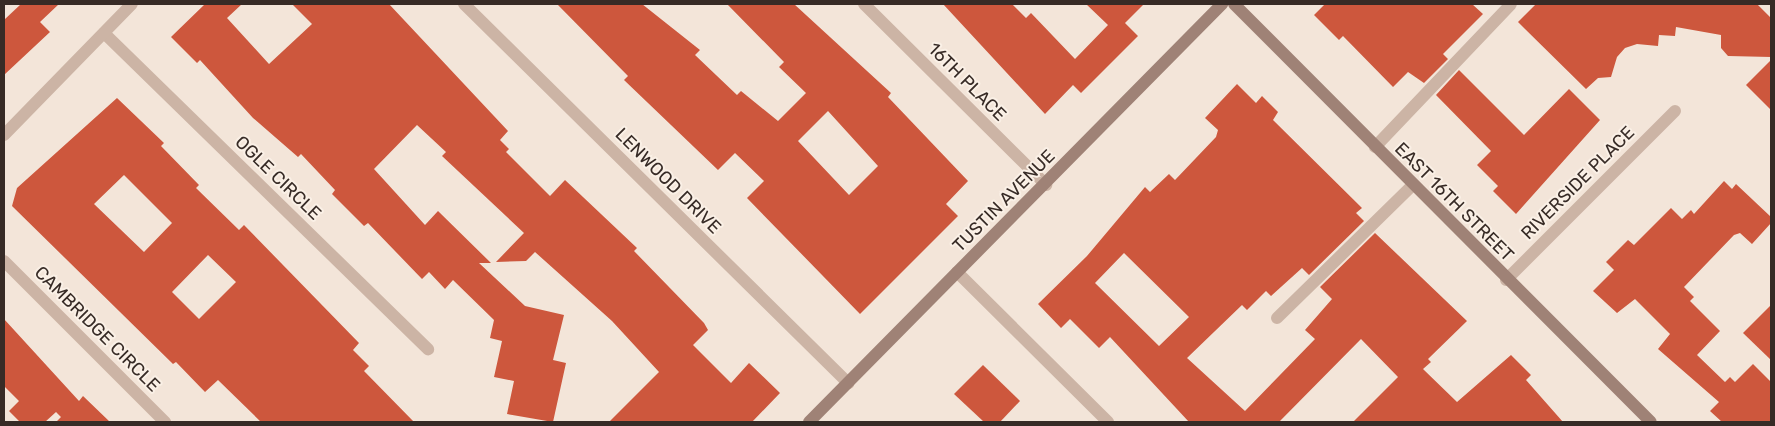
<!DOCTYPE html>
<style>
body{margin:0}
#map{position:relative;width:1775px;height:426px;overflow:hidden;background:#f3e5d9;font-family:Rubik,sans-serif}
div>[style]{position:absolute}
.building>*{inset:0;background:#cd573d}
.lane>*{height:12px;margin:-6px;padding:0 6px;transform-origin:6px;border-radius:6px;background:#ccb4a5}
.street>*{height:12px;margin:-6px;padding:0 6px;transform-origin:6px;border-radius:6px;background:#ccb4a5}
.secondary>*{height:12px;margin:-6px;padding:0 6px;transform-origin:6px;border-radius:6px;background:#9f8276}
span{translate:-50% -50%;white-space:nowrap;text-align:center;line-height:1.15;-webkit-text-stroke:4px #faf0e6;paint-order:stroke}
.street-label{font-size:18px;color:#372b26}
.frame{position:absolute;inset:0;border:5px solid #372b26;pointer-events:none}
</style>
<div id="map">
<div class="building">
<i style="clip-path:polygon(21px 4px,59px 4px,40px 22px,50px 32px,4px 75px,4px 20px)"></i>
<i style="clip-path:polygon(205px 4px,242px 4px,227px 18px,269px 64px,312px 24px,292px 4px,389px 4px,508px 131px,500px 140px,509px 149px,506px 152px,550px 196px,565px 180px,637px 248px,634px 251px,704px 323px,708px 330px,693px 345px,731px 383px,749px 363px,780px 393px,752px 422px,609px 422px,659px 372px,612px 321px,535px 252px,526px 261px,496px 262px,524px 233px,442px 156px,446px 152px,417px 125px,374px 169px,425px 225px,438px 211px,491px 263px,479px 263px,525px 306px,564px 315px,553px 360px,566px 363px,553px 422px,507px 414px,514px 381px,494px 377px,502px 341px,490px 338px,494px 320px,453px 280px,445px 289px,429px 272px,422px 279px,368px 223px,364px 226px,332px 194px,335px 190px,301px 154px,298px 157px,253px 118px,200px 60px,197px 63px,171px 37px)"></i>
<i style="clip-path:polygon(evenodd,557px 4px,642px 4px,700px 50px,695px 55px,737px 95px,741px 91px,778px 121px,806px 93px,779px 67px,784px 62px,727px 4px,794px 4px,891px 93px,888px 97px,968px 181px,946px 204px,958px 216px,860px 314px,747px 198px,764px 181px,735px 153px,718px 170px,624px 80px,628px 76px,557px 4px,828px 111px,878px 166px,849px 195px,798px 141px,828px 111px)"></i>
<i style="clip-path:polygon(943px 4px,1012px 4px,1026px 18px,1031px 13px,1075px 59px,1108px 25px,1086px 4px,1144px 4px,1125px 23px,1138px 36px,1081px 93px,1073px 85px,1045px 114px)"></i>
<i style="clip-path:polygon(1325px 4px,1472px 4px,1483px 14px,1443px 54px,1448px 59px,1424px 83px,1408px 72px,1393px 87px,1343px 36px,1339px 40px,1314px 15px)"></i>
<i style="clip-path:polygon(1536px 4px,1757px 4px,1771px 18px,1771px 57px,1728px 56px,1721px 48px,1721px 35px,1676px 27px,1675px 36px,1659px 35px,1658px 46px,1637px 44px,1625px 48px,1617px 57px,1611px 77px,1598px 78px,1586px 89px,1518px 22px)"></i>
<i style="clip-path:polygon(1771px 60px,1771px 110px,1746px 85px)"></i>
<i style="clip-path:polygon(1459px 70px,1524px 135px,1569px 89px,1600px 120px,1516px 214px,1493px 191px,1498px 186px,1477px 165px,1491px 151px,1436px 95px)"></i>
<i style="clip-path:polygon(evenodd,1237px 84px,1256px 103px,1262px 96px,1278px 112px,1273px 120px,1362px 208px,1356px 213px,1364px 221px,1309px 275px,1302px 268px,1271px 296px,1266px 291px,1247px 310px,1242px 305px,1187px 358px,1245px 411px,1315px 339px,1305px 330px,1332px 299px,1320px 287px,1375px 233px,1467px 321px,1428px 359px,1431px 362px,1423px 369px,1457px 402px,1511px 355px,1531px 375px,1526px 380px,1563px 422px,1353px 422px,1398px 377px,1361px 339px,1279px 422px,1189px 422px,1110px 337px,1099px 348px,1070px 319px,1061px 328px,1038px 304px,1087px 256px,1145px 187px,1150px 192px,1169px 174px,1175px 180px,1216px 137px,1218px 130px,1205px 118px,1237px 84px,1124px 253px,1189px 317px,1159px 346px,1095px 283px,1124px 253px)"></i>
<i style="clip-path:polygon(evenodd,117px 98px,164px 143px,161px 146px,199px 185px,196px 188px,239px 230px,244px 225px,359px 343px,353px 350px,369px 366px,364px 371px,414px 422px,261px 422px,218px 380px,205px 392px,176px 362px,173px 364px,12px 206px,17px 188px,117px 98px,124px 175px,172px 223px,144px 252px,94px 204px,124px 175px,117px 98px,208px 255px,236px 282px,199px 319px,172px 292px,208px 255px)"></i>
<i style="clip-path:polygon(1724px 181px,1732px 189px,1736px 184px,1771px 217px,1771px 223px,1752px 244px,1740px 233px,1734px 235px,1684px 287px,1694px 297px,1690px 301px,1720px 331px,1697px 355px,1725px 382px,1730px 377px,1735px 382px,1753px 364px,1771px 382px,1771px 422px,1722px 422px,1710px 411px,1719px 402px,1658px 349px,1670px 334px,1635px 299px,1617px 313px,1593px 291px,1614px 270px,1606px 262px,1628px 240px,1634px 245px,1671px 208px,1682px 219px,1691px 210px,1694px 214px)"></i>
<i style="clip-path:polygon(1771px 305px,1771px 360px,1743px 333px)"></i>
<i style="clip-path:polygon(4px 319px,79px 401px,83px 396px,110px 422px,56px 422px,61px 417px,56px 412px,45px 422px,20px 422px,9px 411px,19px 401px,4px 386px)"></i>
<i style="clip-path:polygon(983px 365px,1020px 401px,1000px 422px,984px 422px,954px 394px)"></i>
</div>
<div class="lane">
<i style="left:1375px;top:147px;width:197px;rotate:-46.4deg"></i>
<i style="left:1277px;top:318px;width:190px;rotate:-44.4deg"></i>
</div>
<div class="street">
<i style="left:464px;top:4px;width:540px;rotate:44.62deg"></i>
<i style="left:864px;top:4px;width:257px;rotate:44.8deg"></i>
<i style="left:104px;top:33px;width:453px;rotate:44.3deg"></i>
<i style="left:4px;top:135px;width:183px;rotate:-45.7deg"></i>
<i style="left:4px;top:261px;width:228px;rotate:45deg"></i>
<i style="left:957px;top:272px;width:213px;rotate:44.8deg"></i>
<i style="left:1506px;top:280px;width:239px;rotate:-45deg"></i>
</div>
<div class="secondary">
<i style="left:1234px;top:4px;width:590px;rotate:45.07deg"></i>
<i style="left:809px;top:422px;width:588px;rotate:-45.34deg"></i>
</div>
<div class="street-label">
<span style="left:967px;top:82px;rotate:45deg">16TH PLACE</span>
<span style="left:278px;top:178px;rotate:44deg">OGLE CIRCLE</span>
<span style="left:668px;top:181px;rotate:45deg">LENWOOD DRIVE</span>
<span style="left:1578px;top:183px;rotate:-45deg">RIVERSIDE PLACE</span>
<span style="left:1004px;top:201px;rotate:-45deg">TUSTIN AVENUE</span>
<span style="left:1454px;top:202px;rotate:45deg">EAST 16TH STREET</span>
<span style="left:97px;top:329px;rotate:45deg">CAMBRIDGE CIRCLE</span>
</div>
<div class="frame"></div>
</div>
